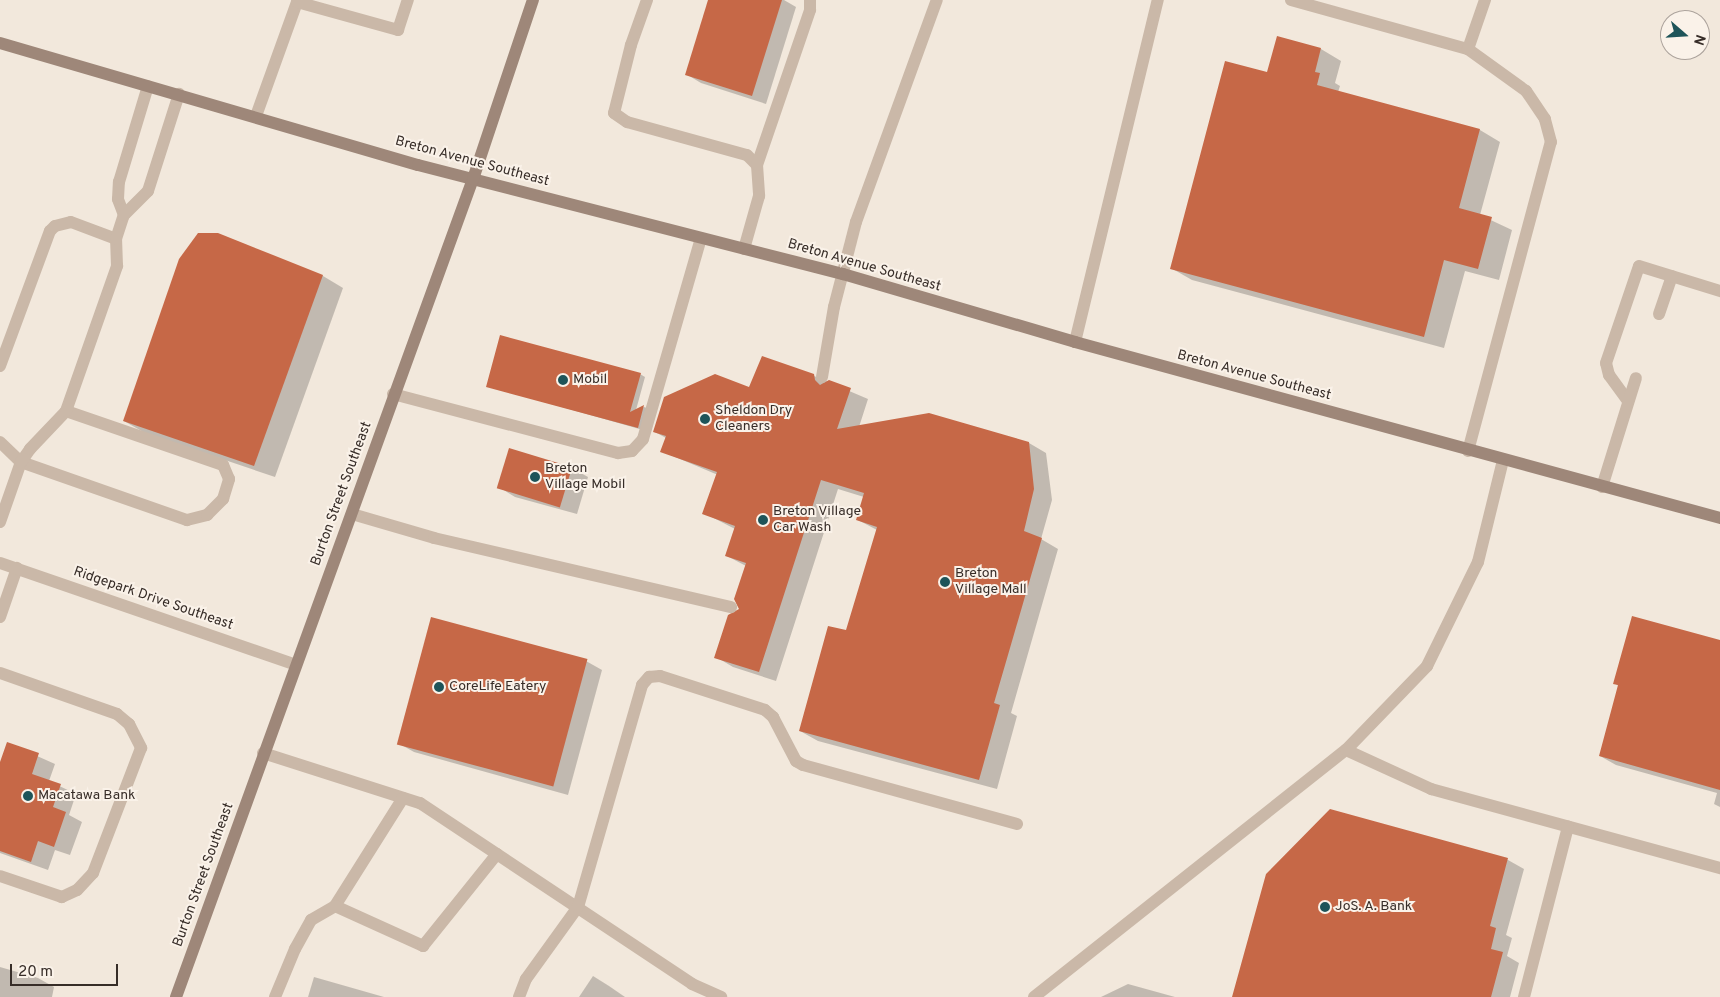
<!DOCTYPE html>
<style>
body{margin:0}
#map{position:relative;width:1720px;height:997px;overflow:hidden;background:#f2e8dc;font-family:Overpass,sans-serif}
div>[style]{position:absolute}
.shadow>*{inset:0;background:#0003}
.building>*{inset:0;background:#c66847;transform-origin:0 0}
.service>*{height:12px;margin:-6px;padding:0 6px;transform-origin:6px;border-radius:6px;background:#cab8a8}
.minor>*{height:12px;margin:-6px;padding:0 6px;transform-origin:6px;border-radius:6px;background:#cab8a8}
.secondary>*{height:12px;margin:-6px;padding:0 6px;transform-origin:6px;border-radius:6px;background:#9e8779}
.dots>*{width:14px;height:14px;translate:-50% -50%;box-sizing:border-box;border:2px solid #faf2e9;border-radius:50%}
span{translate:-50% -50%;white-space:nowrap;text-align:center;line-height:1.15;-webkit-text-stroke:4px #faf2e9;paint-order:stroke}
.street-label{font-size:14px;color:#372d28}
.poi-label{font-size:14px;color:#372d28}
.left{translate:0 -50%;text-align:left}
.north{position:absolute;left:1660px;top:10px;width:50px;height:50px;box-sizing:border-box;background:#faf2e9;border:1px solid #aca39c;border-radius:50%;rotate:109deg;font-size:14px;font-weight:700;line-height:20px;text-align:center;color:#372d28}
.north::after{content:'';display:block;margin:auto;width:18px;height:22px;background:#1e5459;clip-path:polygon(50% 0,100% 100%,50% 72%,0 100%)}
.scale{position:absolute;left:10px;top:964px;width:108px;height:22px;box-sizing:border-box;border:2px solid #372d28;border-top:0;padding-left:6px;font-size:15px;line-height:18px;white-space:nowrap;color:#372d28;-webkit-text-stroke:4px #faf2e9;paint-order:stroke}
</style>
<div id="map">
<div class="shadow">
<i style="clip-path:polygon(710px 0,784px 0,796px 7px,766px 104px,701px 83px,686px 74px)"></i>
<i style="clip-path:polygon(1278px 37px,1321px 49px,1341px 61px,1335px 83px,1340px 86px,1338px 92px,1480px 130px,1500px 142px,1480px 215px,1512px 230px,1499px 280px,1465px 271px,1444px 348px,1192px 280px,1171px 268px,1268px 74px)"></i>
<i style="clip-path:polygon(218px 234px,323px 276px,343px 288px,275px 477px,145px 433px,124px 421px)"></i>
<i style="clip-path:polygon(640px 374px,645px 377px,636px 410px,644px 407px,649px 409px,643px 430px,488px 386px)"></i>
<i style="clip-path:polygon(814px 376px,868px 399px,859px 427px,1029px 443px,1046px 453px,1052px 500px,1041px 539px,1058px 549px,1011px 713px,1017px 716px,997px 789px,818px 741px,800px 731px,847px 631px,877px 530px,858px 520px,864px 497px,838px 489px,776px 681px,733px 667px,716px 657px,740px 610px,746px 566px,727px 556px,735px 529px,704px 513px,718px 475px,661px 451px,666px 438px,655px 432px,750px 389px)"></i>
<i style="clip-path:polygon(572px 468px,588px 477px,577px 514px,515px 497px,499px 487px)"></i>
<i style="clip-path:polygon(1720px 642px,1720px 807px,1714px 804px,1717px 793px,1616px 765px,1600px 756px,1619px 686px,1614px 683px)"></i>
<i style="clip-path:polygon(586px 661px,602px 670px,568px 795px,414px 752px,398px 743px)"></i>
<i style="clip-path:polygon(8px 743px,55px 764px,49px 781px,76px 794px,69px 815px,82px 822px,70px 855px,55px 850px,48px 870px,0 853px,0 765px)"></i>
<i style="clip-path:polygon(1331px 811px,1508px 860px,1524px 869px,1506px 935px,1512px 938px,1507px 956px,1519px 963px,1510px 997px,1233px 997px)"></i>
<i style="clip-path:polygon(0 967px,38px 978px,54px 987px,52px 997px,0 997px)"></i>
<i style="clip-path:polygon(593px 976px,609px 986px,625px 997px,579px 997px)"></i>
<i style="clip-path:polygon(314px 977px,384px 997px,308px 997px)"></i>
<i style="clip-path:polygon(1128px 984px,1175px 997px,1101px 997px)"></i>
</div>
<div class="building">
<i style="clip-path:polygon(708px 0,782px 0,752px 96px,685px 75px)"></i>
<i style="clip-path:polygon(1277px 36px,1321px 48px,1315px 72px,1320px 73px,1317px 85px,1480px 129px,1459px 208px,1492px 217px,1478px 269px,1444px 260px,1424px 337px,1170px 269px,1225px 61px,1267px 72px)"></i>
<i style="clip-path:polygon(198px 233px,218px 233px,323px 275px,254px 466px,123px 421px,179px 259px)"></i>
<i style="clip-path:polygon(500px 335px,641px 373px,630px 412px,644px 405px,638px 428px,486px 387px)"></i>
<i style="clip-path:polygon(762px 356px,814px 374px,815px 380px,820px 385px,829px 380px,851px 388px,837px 429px,929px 413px,1029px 442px,1034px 489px,1024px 531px,1042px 538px,994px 703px,1000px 705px,979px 780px,799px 731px,828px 626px,846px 630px,877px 527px,856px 520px,864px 493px,821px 480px,759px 672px,714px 658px,728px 615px,739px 609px,734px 599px,746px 563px,725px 556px,735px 526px,702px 514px,717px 472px,660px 452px,666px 436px,653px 432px,664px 397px,715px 374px,749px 387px)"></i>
<i style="left:509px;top:448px;width:66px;height:42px;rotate:17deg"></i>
<i style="clip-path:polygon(1632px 616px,1720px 640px,1720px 790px,1599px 756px,1618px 685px,1613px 684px)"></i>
<i style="left:431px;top:617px;width:162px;height:132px;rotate:15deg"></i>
<i style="clip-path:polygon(7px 742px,39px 753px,32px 774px,61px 784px,53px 807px,66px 812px,54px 847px,38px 841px,31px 862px,0 851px,0 762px)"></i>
<i style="clip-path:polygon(1330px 809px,1508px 858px,1490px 926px,1496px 928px,1491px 949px,1503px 952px,1491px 997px,1232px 997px,1266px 874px)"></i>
</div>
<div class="service">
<i style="left:647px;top:0;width:48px;rotate:109.6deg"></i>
<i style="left:631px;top:45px;width:70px;rotate:104deg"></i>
<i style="left:614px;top:113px;width:16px;rotate:35deg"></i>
<i style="left:627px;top:122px;width:124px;rotate:15.4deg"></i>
<i style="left:747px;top:155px;width:14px;rotate:45deg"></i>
<i style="left:757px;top:165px;width:31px;rotate:86deg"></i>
<i style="left:759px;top:196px;width:55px;rotate:105.8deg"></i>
<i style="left:1291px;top:0;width:184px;rotate:15.5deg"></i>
<i style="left:256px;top:116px;width:121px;rotate:-70.2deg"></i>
<i style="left:297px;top:2px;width:105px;rotate:15.5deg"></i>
<i style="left:398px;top:30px;width:32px;rotate:-72deg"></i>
<i style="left:757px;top:165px;width:164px;rotate:-71.1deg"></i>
<i style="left:810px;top:10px;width:10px;rotate:-90deg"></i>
<i style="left:124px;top:215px;width:17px;rotate:-111deg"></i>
<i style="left:118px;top:199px;width:17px;rotate:-87deg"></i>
<i style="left:119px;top:182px;width:100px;rotate:-73.2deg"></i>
<i style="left:1659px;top:314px;width:40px;rotate:-71.1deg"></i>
<i style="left:1075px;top:342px;width:352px;rotate:-76.4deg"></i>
<i style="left:0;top:366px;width:144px;rotate:-69.7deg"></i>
<i style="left:50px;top:231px;width:7px;rotate:-45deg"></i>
<i style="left:55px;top:226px;width:16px;rotate:-14deg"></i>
<i style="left:71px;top:222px;width:48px;rotate:20.7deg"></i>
<i style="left:822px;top:377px;width:71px;rotate:-80.3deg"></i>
<i style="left:834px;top:307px;width:88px;rotate:-75.5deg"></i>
<i style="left:856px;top:222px;width:236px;rotate:-70deg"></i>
<i style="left:393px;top:394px;width:233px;rotate:14.7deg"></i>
<i style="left:618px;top:453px;width:14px;rotate:-8deg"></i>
<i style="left:632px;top:451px;width:16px;rotate:-47deg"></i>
<i style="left:643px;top:439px;width:209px;rotate:-73.9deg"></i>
<i style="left:1628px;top:401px;width:32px;rotate:-126deg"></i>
<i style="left:1609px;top:375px;width:12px;rotate:-104deg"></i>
<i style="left:1606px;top:363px;width:102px;rotate:-71.2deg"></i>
<i style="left:1639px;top:266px;width:85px;rotate:17.2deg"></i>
<i style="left:0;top:442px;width:29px;rotate:44deg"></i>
<i style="left:21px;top:462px;width:176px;rotate:19.3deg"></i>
<i style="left:187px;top:520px;width:21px;rotate:-14deg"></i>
<i style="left:207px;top:515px;width:23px;rotate:-45deg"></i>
<i style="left:223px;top:499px;width:21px;rotate:-73deg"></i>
<i style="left:229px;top:479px;width:15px;rotate:-113deg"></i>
<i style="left:223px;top:465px;width:166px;rotate:-161deg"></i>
<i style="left:1468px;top:451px;width:320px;rotate:-75deg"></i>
<i style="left:1551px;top:142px;width:24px;rotate:-105deg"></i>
<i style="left:1545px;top:119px;width:34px;rotate:-124deg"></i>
<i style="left:1526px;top:91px;width:72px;rotate:-144.1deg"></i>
<i style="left:1468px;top:49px;width:52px;rotate:-70.9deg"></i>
<i style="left:1602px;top:487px;width:114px;rotate:-72.7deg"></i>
<i style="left:352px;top:514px;width:85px;rotate:16.3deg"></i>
<i style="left:434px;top:538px;width:305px;rotate:13.1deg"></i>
<i style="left:0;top:522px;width:64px;rotate:-70.7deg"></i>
<i style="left:21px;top:462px;width:16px;rotate:-55deg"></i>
<i style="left:30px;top:449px;width:52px;rotate:-46.5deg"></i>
<i style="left:66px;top:411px;width:154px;rotate:-70.6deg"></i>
<i style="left:117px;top:266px;width:27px;rotate:-92deg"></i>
<i style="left:116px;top:239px;width:25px;rotate:-72deg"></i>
<i style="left:124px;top:215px;width:34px;rotate:-45deg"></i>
<i style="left:148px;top:191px;width:102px;rotate:-72.3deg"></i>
<i style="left:0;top:617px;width:52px;rotate:-70.9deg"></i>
<i style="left:0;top:673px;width:124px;rotate:19.3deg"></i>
<i style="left:117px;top:714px;width:16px;rotate:40deg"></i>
<i style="left:129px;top:724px;width:27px;rotate:63deg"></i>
<i style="left:141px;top:748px;width:134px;rotate:111deg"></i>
<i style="left:93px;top:873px;width:23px;rotate:133deg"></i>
<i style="left:77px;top:890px;width:17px;rotate:155deg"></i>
<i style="left:62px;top:897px;width:65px;rotate:-161.3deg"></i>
<i style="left:1346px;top:750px;width:94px;rotate:24.6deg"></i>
<i style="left:1431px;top:789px;width:300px;rotate:15.3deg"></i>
<i style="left:263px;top:753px;width:165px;rotate:17.7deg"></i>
<i style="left:420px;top:803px;width:327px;rotate:33.6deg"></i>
<i style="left:692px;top:984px;width:32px;rotate:24deg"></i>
<i style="left:403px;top:798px;width:128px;rotate:122.2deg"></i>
<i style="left:335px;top:906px;width:97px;rotate:24.4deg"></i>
<i style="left:423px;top:946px;width:118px;rotate:-51.2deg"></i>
<i style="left:275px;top:997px;width:52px;rotate:-67.4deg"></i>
<i style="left:295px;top:949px;width:33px;rotate:-61deg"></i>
<i style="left:311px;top:920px;width:28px;rotate:-30deg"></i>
<i style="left:519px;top:997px;width:19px;rotate:-69deg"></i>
<i style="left:526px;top:979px;width:89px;rotate:-54.2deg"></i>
<i style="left:578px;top:907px;width:231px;rotate:-73.9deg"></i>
<i style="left:642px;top:685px;width:11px;rotate:-49deg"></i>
<i style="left:649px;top:677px;width:11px;rotate:-5deg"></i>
<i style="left:660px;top:676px;width:110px;rotate:17.9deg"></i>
<i style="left:765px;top:710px;width:11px;rotate:41deg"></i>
<i style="left:773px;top:717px;width:50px;rotate:62.4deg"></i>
<i style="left:796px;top:761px;width:8px;rotate:30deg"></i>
<i style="left:803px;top:765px;width:222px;rotate:15.4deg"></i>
<i style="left:1034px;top:997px;width:398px;rotate:-38.4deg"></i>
<i style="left:1346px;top:750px;width:117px;rotate:-46deg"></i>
<i style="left:1427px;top:666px;width:116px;rotate:-63.9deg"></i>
<i style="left:1478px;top:562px;width:105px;rotate:-76.2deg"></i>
<i style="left:1524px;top:997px;width:176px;rotate:-75.5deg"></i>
</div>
<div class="minor">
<i style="left:0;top:563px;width:313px;rotate:19deg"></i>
</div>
<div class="secondary">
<i style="left:0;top:43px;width:435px;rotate:16.3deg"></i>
<i style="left:418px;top:165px;width:439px;rotate:14.4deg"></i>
<i style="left:843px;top:274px;width:242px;rotate:16.3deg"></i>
<i style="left:1075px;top:342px;width:669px;rotate:15.26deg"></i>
<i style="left:176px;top:997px;width:870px;rotate:-70.05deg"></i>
<i style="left:473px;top:179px;width:189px;rotate:-71.5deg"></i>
</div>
<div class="dots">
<i style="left:563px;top:380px;background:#1e5459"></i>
<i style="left:705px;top:419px;background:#1e5459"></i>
<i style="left:535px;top:477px;background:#1e5459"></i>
<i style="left:763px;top:520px;background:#1e5459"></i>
<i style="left:945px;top:582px;background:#1e5459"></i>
<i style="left:439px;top:687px;background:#1e5459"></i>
<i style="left:28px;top:796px;background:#1e5459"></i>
<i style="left:1325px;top:907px;background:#1e5459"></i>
</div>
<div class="street-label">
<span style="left:472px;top:162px;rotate:15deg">Breton Avenue Southeast</span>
<span style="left:864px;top:266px;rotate:16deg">Breton Avenue Southeast</span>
<span style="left:1254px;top:376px;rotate:15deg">Breton Avenue Southeast</span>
<span style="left:342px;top:494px;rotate:-70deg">Burton Street Southeast</span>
<span style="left:153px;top:599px;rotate:19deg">Ridgepark Drive Southeast</span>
<span style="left:204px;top:875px;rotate:-70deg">Burton Street Southeast</span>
</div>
<div class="poi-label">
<span class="left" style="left:573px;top:380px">Mobil</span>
<span class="left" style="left:715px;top:419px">Sheldon Dry<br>Cleaners</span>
<span class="left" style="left:545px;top:477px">Breton<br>Village Mobil</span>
<span class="left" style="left:773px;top:520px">Breton Village<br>Car Wash</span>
<span class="left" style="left:955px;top:582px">Breton<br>Village Mall</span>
<span class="left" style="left:449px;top:687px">CoreLife Eatery</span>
<span class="left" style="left:38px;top:796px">Macatawa Bank</span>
<span class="left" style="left:1335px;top:907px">JoS. A. Bank</span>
</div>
<div class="north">N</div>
<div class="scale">20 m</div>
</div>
